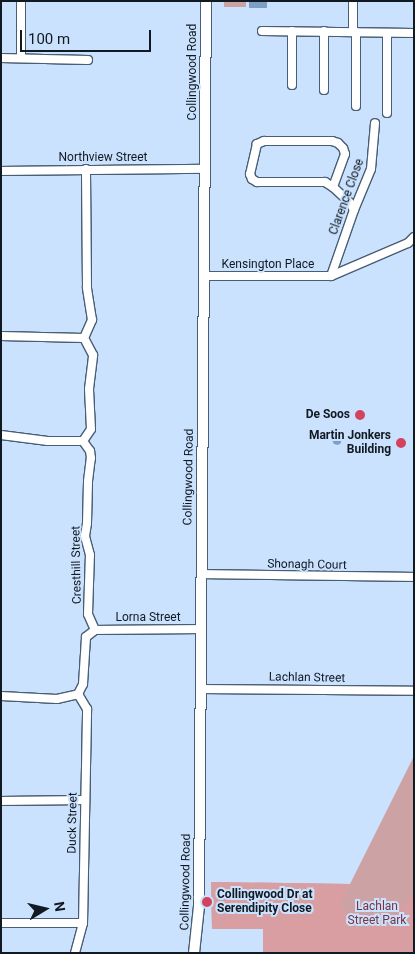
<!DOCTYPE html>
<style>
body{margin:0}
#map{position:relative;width:415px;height:954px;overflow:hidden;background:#cae2fd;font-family:Roboto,sans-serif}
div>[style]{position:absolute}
.green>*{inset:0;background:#cda2a5;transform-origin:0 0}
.forest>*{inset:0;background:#d89ea2}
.water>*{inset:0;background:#7d9fc7;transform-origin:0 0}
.roads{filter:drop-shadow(1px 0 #495d74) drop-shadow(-1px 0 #495d74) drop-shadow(0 1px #495d74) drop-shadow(0 -1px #495d74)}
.street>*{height:8px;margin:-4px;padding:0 4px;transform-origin:4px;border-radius:4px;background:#fff}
.secondary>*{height:10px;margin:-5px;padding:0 5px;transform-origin:5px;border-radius:5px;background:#fff}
.dots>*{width:14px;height:14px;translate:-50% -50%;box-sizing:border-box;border:2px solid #cae2fd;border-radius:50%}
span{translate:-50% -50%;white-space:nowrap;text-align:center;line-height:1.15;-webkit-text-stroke:4px #cae2fd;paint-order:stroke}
.street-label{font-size:12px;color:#111922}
.poi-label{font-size:12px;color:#111922;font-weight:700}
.right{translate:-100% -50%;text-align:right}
.left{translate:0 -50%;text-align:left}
.park-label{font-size:12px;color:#7b333d}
.frame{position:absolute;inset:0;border:2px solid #111922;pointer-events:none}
.north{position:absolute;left:20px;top:884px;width:50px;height:50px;-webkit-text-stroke:4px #cae2fd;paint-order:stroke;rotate:81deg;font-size:14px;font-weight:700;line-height:20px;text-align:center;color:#111922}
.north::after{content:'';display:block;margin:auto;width:18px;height:22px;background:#111922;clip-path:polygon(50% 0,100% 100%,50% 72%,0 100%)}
.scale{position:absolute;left:20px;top:30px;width:131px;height:22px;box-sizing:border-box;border:2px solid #111922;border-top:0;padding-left:6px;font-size:15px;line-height:18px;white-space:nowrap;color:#111922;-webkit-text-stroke:4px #cae2fd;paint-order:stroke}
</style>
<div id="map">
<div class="green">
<i style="left:224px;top:1px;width:22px;height:6px"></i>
<i style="clip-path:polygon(414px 756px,414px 953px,263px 953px,263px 929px,212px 929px,211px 882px,350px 884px)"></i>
</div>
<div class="forest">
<i style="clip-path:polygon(211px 882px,350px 884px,340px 904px,360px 930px,394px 919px,414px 891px,414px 953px,263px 953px,263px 929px,212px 929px)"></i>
</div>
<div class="water">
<i style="left:249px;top:1px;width:18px;height:7px"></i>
<i style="clip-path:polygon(337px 428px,341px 431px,341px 443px,338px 445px,334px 444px,329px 434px,331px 429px)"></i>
</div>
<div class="roads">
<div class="street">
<i style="left:21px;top:1px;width:57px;rotate:90deg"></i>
<i style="left:262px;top:31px;width:152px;rotate:0.8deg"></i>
<i style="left:292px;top:31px;width:54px;rotate:90deg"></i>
<i style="left:324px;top:31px;width:59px;rotate:90deg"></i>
<i style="left:353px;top:31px;width:30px;rotate:-90deg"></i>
<i style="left:1px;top:58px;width:87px;rotate:1.3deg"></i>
<i style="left:356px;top:106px;width:74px;rotate:-90deg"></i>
<i style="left:387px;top:113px;width:80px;rotate:-90deg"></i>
<i style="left:1px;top:171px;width:203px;rotate:-0.6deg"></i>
<i style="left:333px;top:187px;width:35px;rotate:-70deg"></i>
<i style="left:345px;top:154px;width:6px;rotate:-108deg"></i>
<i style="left:343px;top:148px;width:7px;rotate:-135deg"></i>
<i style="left:338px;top:143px;width:6px;rotate:-162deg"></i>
<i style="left:332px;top:141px;width:68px;rotate:180deg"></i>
<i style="left:264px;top:141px;width:8px;rotate:157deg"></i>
<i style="left:257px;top:144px;width:31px;rotate:103deg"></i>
<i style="left:250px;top:174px;width:5px;rotate:68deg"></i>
<i style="left:252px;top:179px;width:6px;rotate:31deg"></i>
<i style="left:257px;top:182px;width:68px"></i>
<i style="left:325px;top:182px;width:9px;rotate:32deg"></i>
<i style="left:333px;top:187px;width:23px;rotate:43deg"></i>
<i style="left:350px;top:203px;width:8px;rotate:60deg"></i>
<i style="left:204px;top:276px;width:127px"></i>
<i style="left:331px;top:276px;width:84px;rotate:-23.2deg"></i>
<i style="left:408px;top:243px;width:8px;rotate:-45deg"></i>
<i style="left:331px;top:276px;width:70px;rotate:-70.8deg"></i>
<i style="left:354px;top:210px;width:44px;rotate:-67.5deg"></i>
<i style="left:371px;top:169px;width:46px;rotate:-85deg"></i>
<i style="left:1px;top:336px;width:83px;rotate:1.4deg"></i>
<i style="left:1px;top:435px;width:47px;rotate:7.3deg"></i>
<i style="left:48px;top:441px;width:35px"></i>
<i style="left:201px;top:574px;width:213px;rotate:0.8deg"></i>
<i style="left:95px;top:630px;width:106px;rotate:-0.5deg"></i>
<i style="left:200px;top:689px;width:214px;rotate:0.5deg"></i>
<i style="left:78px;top:694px;width:11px;rotate:-63deg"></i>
<i style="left:83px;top:684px;width:47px;rotate:-86.3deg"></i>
<i style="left:86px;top:637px;width:11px;rotate:-38deg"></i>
<i style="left:95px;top:630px;width:17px;rotate:-114deg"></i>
<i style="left:88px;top:614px;width:59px;rotate:-88.1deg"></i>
<i style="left:90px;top:555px;width:20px;rotate:-105deg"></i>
<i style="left:85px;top:536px;width:13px;rotate:-81deg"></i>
<i style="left:87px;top:523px;width:42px;rotate:-88.6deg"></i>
<i style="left:88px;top:481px;width:23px;rotate:-83deg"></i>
<i style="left:91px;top:458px;width:7px;rotate:-98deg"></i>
<i style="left:90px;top:451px;width:12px;rotate:-125deg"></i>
<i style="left:83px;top:441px;width:14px;rotate:-56deg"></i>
<i style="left:91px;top:429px;width:40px;rotate:-92.9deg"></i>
<i style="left:89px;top:389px;width:34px;rotate:-83deg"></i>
<i style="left:93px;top:355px;width:19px;rotate:-118deg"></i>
<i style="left:84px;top:338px;width:20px;rotate:-66deg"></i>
<i style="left:92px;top:320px;width:33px;rotate:-99deg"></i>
<i style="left:87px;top:287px;width:118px;rotate:-90.5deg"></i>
<i style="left:1px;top:696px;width:56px;rotate:3.1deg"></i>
<i style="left:57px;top:699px;width:22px;rotate:-13deg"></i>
<i style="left:1px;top:801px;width:83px;rotate:-0.7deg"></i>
<i style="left:1px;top:923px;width:82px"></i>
<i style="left:75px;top:953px;width:31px;rotate:-75deg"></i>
<i style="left:83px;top:923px;width:214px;rotate:-88.9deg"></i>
<i style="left:87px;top:709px;width:17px;rotate:-121deg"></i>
</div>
<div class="secondary">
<i style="left:194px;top:953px;width:47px;rotate:-83.9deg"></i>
<i style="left:199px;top:906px;width:905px;rotate:-89.56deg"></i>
</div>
</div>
<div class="dots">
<i style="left:360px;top:415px;background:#d3435d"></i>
<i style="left:401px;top:443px;background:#d3435d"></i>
<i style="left:207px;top:902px;background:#d3435d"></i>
</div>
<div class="street-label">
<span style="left:193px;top:72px;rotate:-90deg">Collingwood Road</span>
<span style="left:103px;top:158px">Northview Street</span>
<span style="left:347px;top:197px;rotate:-70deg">Clarence Close</span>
<span style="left:268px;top:265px">Kensington Place</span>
<span style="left:189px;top:477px;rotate:-89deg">Collingwood Road</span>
<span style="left:77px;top:565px;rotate:-91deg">Cresthill Street</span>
<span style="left:307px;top:565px;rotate:1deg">Shonagh Court</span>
<span style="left:148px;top:618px">Lorna Street</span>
<span style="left:307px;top:678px;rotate:1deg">Lachlan Street</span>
<span style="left:73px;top:823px;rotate:-89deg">Duck Street</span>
<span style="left:186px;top:882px;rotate:-89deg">Collingwood Road</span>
</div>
<div class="poi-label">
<span class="right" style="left:350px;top:415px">De Soos</span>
<span class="right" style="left:391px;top:443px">Martin Jonkers<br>Building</span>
<span class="left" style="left:217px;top:902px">Collingwood Dr at<br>Serendipity Close</span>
</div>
<div class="park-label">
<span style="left:377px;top:914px">Lachlan<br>Street Park</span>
</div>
<div class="frame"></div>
<div class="north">N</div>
<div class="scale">100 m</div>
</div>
